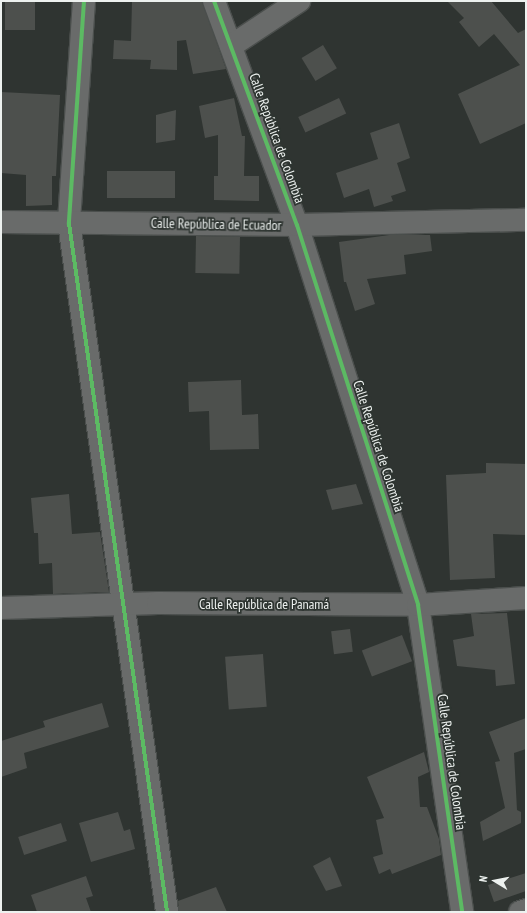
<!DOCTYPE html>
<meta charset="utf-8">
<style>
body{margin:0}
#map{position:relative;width:527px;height:913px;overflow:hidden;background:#2f3431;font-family:"PT Sans Narrow",sans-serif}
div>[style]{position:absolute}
.building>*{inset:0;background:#4d504d;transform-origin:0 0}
.roads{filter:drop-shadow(1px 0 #4b4f4d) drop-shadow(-1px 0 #4b4f4d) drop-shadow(0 1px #4b4f4d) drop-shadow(0 -1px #4b4f4d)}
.street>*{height:22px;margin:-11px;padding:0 11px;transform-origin:11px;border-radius:11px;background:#696b6a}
.cycleway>*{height:4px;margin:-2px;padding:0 2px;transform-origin:2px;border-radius:2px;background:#5cba63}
span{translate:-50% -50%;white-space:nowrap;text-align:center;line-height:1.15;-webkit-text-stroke:3.5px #2e3531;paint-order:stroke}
.street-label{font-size:14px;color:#edf1ef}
.frame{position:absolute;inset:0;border:2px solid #edf1ef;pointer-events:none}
.north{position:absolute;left:475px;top:861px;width:40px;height:40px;-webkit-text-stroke:3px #2e3531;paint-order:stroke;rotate:280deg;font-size:11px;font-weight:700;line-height:16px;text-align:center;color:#edf1ef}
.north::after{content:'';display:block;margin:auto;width:14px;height:18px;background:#edf1ef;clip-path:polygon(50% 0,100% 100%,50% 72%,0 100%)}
</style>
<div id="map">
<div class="building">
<i style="left:5px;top:1px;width:30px;height:29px"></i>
<i style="clip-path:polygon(132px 1px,202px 1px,226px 69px,193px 74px,186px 40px,177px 41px,177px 70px,150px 69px,151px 60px,113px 59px,114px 40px,131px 41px)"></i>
<i style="clip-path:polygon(447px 1px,491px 1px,518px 33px,526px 29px,526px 123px,480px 144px,458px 94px,520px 65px,494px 34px,479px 47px,459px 22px,464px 18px)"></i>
<i style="left:323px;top:45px;width:27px;height:25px;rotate:59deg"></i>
<i style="clip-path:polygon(1px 92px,60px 95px,56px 176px,52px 176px,52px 205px,26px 206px,26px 175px,1px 173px)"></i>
<i style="clip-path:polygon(234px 98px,242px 136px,245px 136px,244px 176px,259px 176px,259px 201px,214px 200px,214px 176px,218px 176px,218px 135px,205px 138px,199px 106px)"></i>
<i style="left:339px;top:98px;width:17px;height:45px;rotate:65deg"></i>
<i style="clip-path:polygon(176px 110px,175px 140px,156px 143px,156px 115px)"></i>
<i style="clip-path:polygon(399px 123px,410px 158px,397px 163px,406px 191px,391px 196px,393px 201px,374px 207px,369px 189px,344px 198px,336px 173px,378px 159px,370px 133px)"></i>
<i style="left:107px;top:171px;width:68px;height:27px"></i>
<i style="clip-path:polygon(389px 235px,430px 235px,432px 251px,404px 255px,406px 274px,367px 279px,375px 304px,355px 311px,346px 282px,344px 282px,339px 242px)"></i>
<i style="left:196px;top:236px;width:44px;height:37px;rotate:1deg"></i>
<i style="clip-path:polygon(241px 380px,242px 415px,258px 414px,259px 449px,210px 450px,209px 411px,189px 412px,188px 382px)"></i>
<i style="clip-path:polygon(486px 463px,526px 464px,526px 535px,493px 534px,495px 578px,450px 580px,446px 475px,486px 473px)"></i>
<i style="clip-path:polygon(356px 484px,363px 504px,332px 510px,326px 490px)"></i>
<i style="clip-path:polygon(69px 494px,72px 534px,100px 532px,109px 592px,53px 594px,52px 563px,39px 564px,38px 533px,34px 533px,31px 498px)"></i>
<i style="clip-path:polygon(507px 613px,515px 684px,496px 686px,495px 670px,457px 666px,453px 640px,474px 636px,471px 614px)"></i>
<i style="left:350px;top:629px;width:23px;height:19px;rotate:83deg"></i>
<i style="left:402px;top:635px;width:28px;height:43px;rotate:69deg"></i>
<i style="left:263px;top:654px;width:53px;height:38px;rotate:86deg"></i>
<i style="clip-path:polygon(102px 703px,109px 727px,24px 753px,27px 768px,1px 777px,1px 741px,45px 727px,43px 721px)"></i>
<i style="clip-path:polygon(526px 718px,526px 749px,514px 753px,517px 810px,521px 812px,521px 823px,483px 841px,480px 822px,505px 808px,495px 762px,500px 761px,489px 732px)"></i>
<i style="clip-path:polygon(424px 752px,429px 772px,418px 777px,420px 807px,427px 807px,439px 839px,441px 855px,392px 874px,390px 869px,379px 874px,373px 857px,383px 854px,376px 820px,384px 818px,367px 777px)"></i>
<i style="clip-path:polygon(118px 812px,124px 831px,130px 829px,135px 849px,91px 862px,79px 823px)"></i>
<i style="left:61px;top:823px;width:19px;height:45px;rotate:72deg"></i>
<i style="clip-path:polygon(330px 857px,342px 886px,326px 891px,313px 866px)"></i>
<i style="clip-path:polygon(526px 873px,526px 891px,494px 902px,488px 885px)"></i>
<i style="clip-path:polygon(86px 876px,93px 896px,86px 898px,91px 912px,37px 912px,31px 895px)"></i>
<i style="clip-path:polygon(216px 887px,227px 912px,179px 912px,178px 901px)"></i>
</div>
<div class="roads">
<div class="street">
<i style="left:84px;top:1px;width:223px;rotate:93.9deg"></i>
<i style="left:69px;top:223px;width:696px;rotate:81.9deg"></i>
<i style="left:214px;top:1px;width:239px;rotate:69.7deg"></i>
<i style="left:297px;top:225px;width:399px;rotate:72.3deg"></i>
<i style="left:418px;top:605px;width:310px;rotate:81.8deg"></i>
<i style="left:231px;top:46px;width:82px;rotate:-33.5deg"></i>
<i style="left:1px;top:222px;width:296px;rotate:0.6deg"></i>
<i style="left:297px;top:225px;width:229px;rotate:-1.3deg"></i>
<i style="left:1px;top:608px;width:157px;rotate:-1.8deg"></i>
<i style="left:158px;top:603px;width:260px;rotate:0.4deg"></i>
<i style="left:418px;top:605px;width:108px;rotate:-3.7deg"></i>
<i style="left:520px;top:912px;width:6px;rotate:-18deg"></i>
</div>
</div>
<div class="cycleway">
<i style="left:84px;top:1px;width:223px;rotate:93.9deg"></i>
<i style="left:69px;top:223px;width:696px;rotate:81.9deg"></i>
<i style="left:214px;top:1px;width:239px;rotate:69.7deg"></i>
<i style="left:297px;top:225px;width:399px;rotate:72.3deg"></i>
<i style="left:418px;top:605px;width:310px;rotate:81.8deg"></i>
</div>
<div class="street-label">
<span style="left:277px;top:138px;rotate:70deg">Calle República de Colombia</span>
<span style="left:216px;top:224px;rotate:1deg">Calle República de Ecuador</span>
<span style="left:379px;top:446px;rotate:72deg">Calle República de Colombia</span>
<span style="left:264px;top:604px">Calle República de Panamá</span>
<span style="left:452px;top:762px;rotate:82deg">Calle República de Colombia</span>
</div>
<div class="frame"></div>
<div class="north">N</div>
</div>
